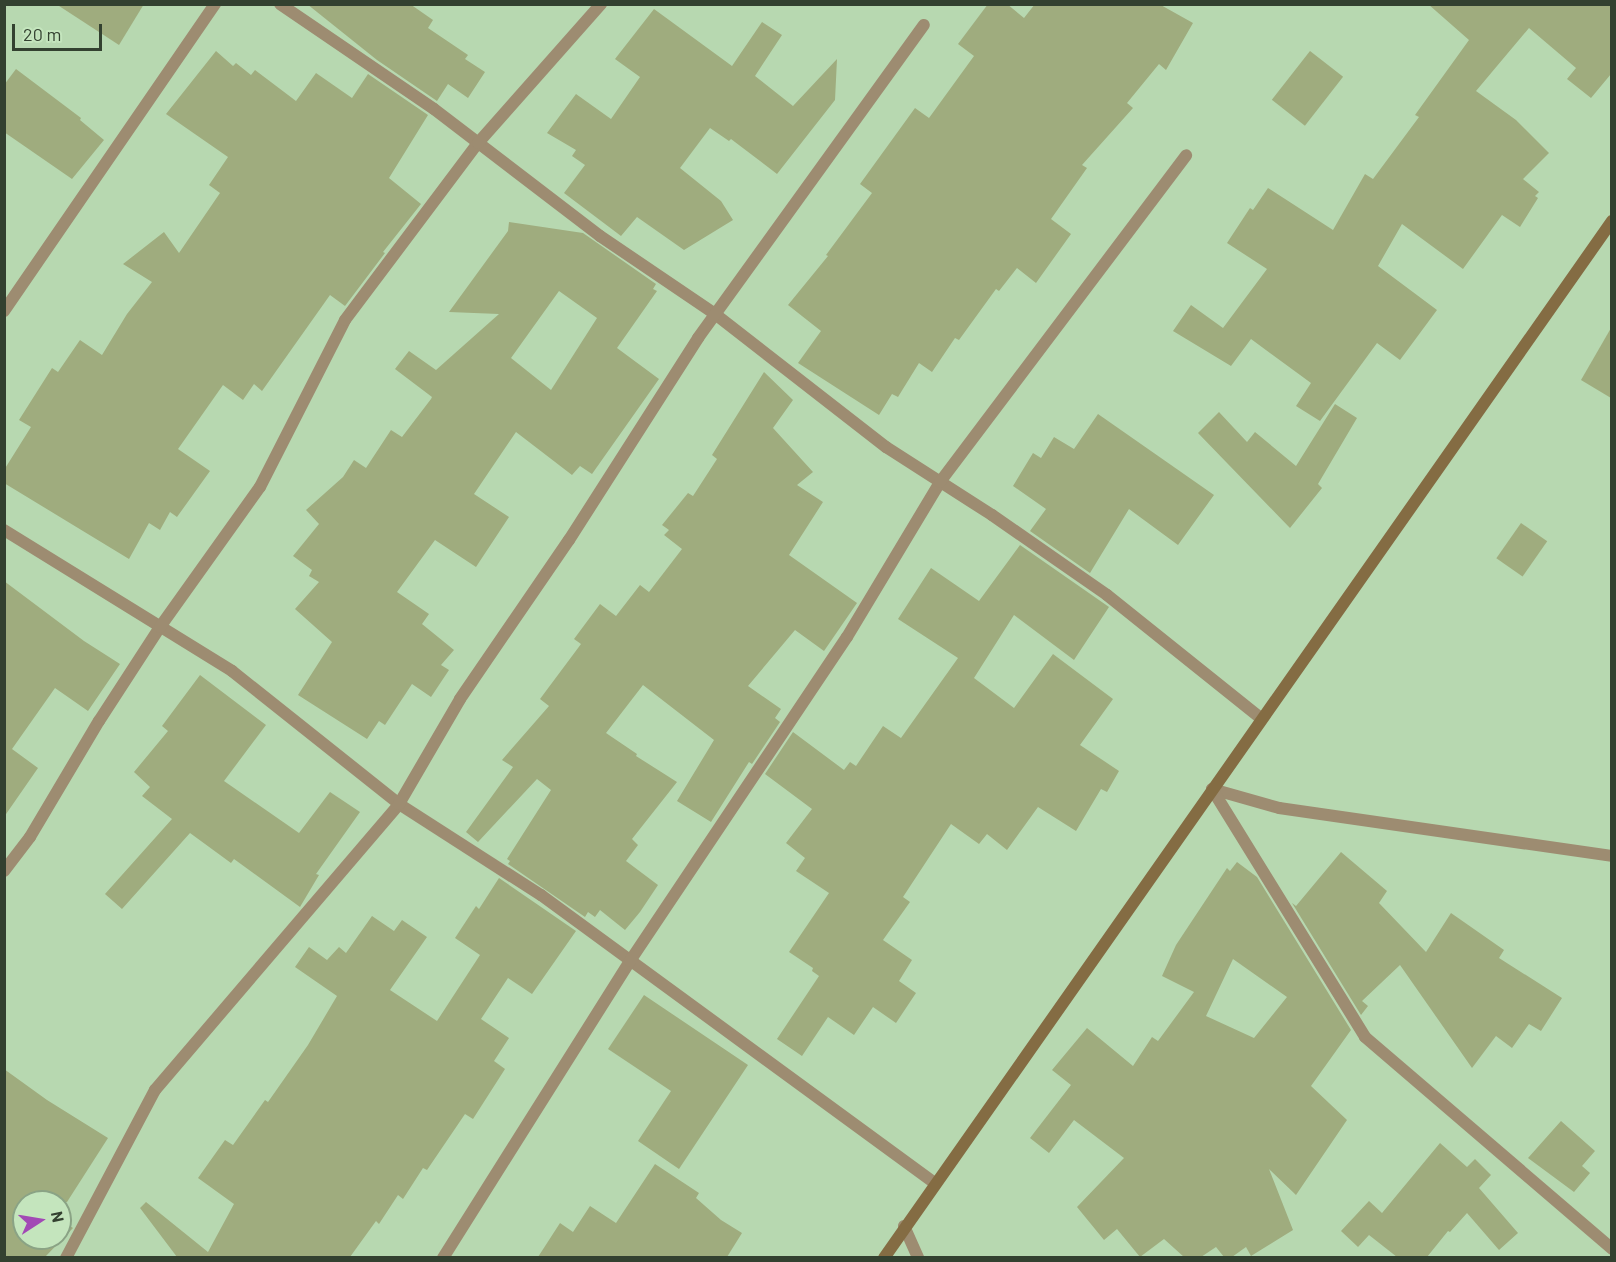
<!DOCTYPE html>
<style>
body{margin:0}
#map{position:relative;width:1616px;height:1262px;overflow:hidden;background:#b7d8b0;font-family:Barlow,sans-serif}
div>[style]{position:absolute}
.building>*{inset:0;background:#9fac7e;transform-origin:0 0}
.lane>*{height:12px;margin:-6px;padding:0 6px;transform-origin:6px;border-radius:6px;background:#9d8c71}
.street>*{height:12px;margin:-6px;padding:0 6px;transform-origin:6px;border-radius:6px;background:#9d8c71}
.secondary>*{height:12px;margin:-6px;padding:0 6px;transform-origin:6px;border-radius:6px;background:#846c43}
span{translate:-50% -50%;white-space:nowrap;text-align:center;line-height:1.15;-webkit-text-stroke:4.5px #c4e5bd;paint-order:stroke}
.frame{position:absolute;inset:0;border:6px solid #334130;pointer-events:none}
.north{position:absolute;left:12px;top:1190px;width:60px;height:60px;box-sizing:border-box;background:#c4e5bd;border:2px solid #8aa385;border-radius:50%;rotate:78deg;font-size:16px;font-weight:700;line-height:24px;text-align:center;color:#334130}
.north::after{content:'';display:block;margin:auto;width:21px;height:27px;background:#a249b5;clip-path:polygon(50% 0,100% 100%,50% 72%,0 100%)}
.scale{position:absolute;left:12px;top:24px;width:90px;height:27px;box-sizing:border-box;border:3px solid #334130;border-top:0;padding-left:8px;font-size:18px;line-height:21px;white-space:nowrap;color:#334130;-webkit-text-stroke:4px #c4e5bd;paint-order:stroke}
</style>
<div id="map">
<div class="building">
<i style="clip-path:polygon(56px 4px,144px 4px,119px 45px)"></i>
<i style="clip-path:polygon(307px 4px,410px 4px,433px 20px,428px 28px,468px 55px,465px 59px,485px 72px,468px 98px,448px 84px,437px 101px,377px 60px)"></i>
<i style="clip-path:polygon(988px 4px,1007px 4px,1024px 18px,1035px 4px,1159px 4px,1193px 23px,1166px 70px,1159px 64px,1127px 103px,1133px 108px,1082px 165px,1087px 168px,1051px 219px,1071px 234px,1036px 283px,1017px 268px,999px 291px,996px 289px,959px 340px,955px 338px,932px 372px,919px 363px,898px 397px,892px 394px,879px 415px,798px 363px,821px 331px,788px 305px,828px 256px,826px 255px,872px 193px,860px 184px,915px 108px,929px 118px,974px 56px,958px 44px)"></i>
<i style="clip-path:polygon(1428px 4px,1611px 4px,1611px 74px,1591px 98px,1567px 79px,1576px 68px,1529px 28px,1476px 91px,1516px 120px,1549px 153px,1523px 179px,1539px 192px,1535px 196px,1538px 198px,1520px 227px,1502px 215px,1463px 269px,1402px 224px,1378px 266px,1437px 310px,1400px 360px,1377px 343px,1320px 421px,1296px 406px,1311px 383px,1251px 339px,1231px 366px,1173px 331px,1191px 305px,1223px 328px,1267px 269px,1227px 243px,1250px 208px,1253px 210px,1268px 188px,1333px 230px,1365px 174px,1373px 179px,1419px 117px,1415px 115px,1469px 40px)"></i>
<i style="clip-path:polygon(654px 9px,732px 66px,762px 22px,782px 35px,755px 76px,793px 106px,837px 59px,835px 100px,777px 174px,731px 139px,729px 141px,710px 128px,680px 168px,721px 201px,733px 220px,684px 250px,637px 217px,621px 236px,564px 193px,585px 165px,572px 156px,576px 150px,547px 133px,576px 94px,611px 119px,640px 77px,615px 59px)"></i>
<i style="clip-path:polygon(216px 51px,233px 66px,236px 63px,251px 75px,255px 70px,296px 101px,316px 73px,352px 98px,368px 74px,428px 115px,389px 178px,421px 204px,383px 252px,385px 253px,345px 306px,330px 295px,262px 391px,254px 384px,243px 400px,223px 385px,178px 449px,210px 471px,177px 517px,170px 512px,160px 530px,149px 523px,129px 559px,4px 483px,4px 470px,31px 427px,19px 420px,52px 368px,58px 372px,80px 340px,102px 355px,127px 314px,152px 282px,123px 264px,164px 232px,179px 253px,220px 193px,209px 185px,228px 157px,166px 114px)"></i>
<i style="left:1310px;top:51px;width:42px;height:62px;rotate:38deg"></i>
<i style="clip-path:polygon(16px 69px,81px 118px,80px 120px,104px 140px,72px 179px,4px 132px,4px 85px)"></i>
<i style="clip-path:polygon(evenodd,509px 222px,583px 233px,656px 284px,653px 289px,657px 291px,617px 348px,659px 379px,592px 474px,580px 466px,572px 475px,516px 432px,474px 494px,509px 517px,476px 567px,435px 540px,397px 592px,429px 614px,422px 624px,454px 650px,441px 665px,449px 670px,431px 697px,412px 684px,385px 725px,379px 721px,367px 739px,298px 695px,332px 642px,295px 609px,319px 582px,309px 576px,312px 570px,293px 556px,319px 524px,306px 510px,343px 477px,354px 460px,366px 468px,391px 430px,402px 437px,431px 399px,432px 397px,395px 369px,409px 351px,436px 370px,499px 314px,449px 312px,508px 231px,509px 222px,559px 291px,597px 318px,551px 390px,511px 358px,559px 291px)"></i>
<i style="clip-path:polygon(1611px 328px,1611px 398px,1581px 380px)"></i>
<i style="clip-path:polygon(764px 372px,793px 400px,773px 428px,813px 472px,797px 485px,823px 502px,789px 555px,857px 603px,824px 651px,795px 630px,748px 686px,781px 709px,775px 718px,780px 722px,752px 764px,749px 762px,711px 822px,677px 801px,714px 740px,643px 685px,606px 733px,637px 754px,636px 756px,677px 782px,632px 839px,638px 845px,626px 861px,658px 885px,640px 912px,625px 930px,600px 910px,595px 917px,588px 912px,585px 917px,508px 864px,510px 861px,507px 859px,551px 790px,537px 779px,478px 842px,466px 832px,513px 767px,502px 760px,549px 706px,540px 699px,581px 644px,574px 639px,600px 604px,616px 616px,640px 585px,649px 592px,682px 549px,664px 535px,669px 530px,662px 525px,688px 493px,693px 496px,717px 459px,712px 455px)"></i>
<i style="clip-path:polygon(1335px 404px,1357px 418px,1318px 484px,1322px 488px,1290px 528px,1198px 433px,1219px 412px,1247px 442px,1255px 432px,1296px 466px)"></i>
<i style="clip-path:polygon(1098px 414px,1214px 495px,1178px 545px,1129px 509px,1090px 573px,1030px 531px,1046px 509px,1013px 486px,1033px 453px,1041px 458px,1054px 437px,1074px 449px)"></i>
<i style="left:1521px;top:523px;width:32px;height:43px;rotate:35deg"></i>
<i style="clip-path:polygon(1020px 545px,1109px 607px,1074px 660px,1014px 615px,974px 678px,1014px 708px,1053px 654px,1113px 699px,1080px 745px,1119px 771px,1107px 792px,1101px 789px,1076px 831px,1038px 807px,1007px 850px,987px 834px,979px 844px,951px 824px,903px 897px,910px 902px,883px 940px,912px 960px,899px 981px,916px 993px,896px 1023px,873px 1007px,854px 1035px,828px 1017px,802px 1056px,777px 1039px,819px 976px,812px 971px,813px 968px,789px 952px,829px 893px,796px 871px,805px 858px,786px 843px,812px 809px,765px 774px,793px 732px,844px 770px,850px 762px,856px 766px,883px 726px,901px 738px,958px 658px,898px 619px,931px 568px,979px 601px)"></i>
<i style="clip-path:polygon(4px 581px,84px 641px,120px 664px,88px 711px,55px 688px,12px 749px,38px 768px,4px 817px)"></i>
<i style="clip-path:polygon(200px 675px,266px 725px,224px 781px,299px 833px,330px 792px,360px 812px,316px 874px,319px 875px,300px 907px,234px 859px,231px 863px,190px 833px,122px 909px,105px 894px,172px 819px,142px 796px,150px 787px,134px 772px,168px 731px,162px 726px)"></i>
<i style="clip-path:polygon(1341px 852px,1387px 891px,1379px 903px,1426px 952px,1451px 913px,1504px 950px,1499px 958px,1562px 998px,1541px 1031px,1529px 1024px,1512px 1048px,1496px 1036px,1472px 1068px,1400px 965px,1362px 1001px,1368px 1006px,1361px 1015px,1292px 903px,1296px 906px)"></i>
<i style="clip-path:polygon(evenodd,1237px 862px,1257px 877px,1351px 1030px,1311px 1086px,1347px 1120px,1296px 1195px,1269px 1169px,1293px 1230px,1251px 1256px,1246px 1247px,1232px 1257px,1224px 1257px,1216px 1247px,1201px 1257px,1184px 1257px,1164px 1239px,1140px 1257px,1117px 1229px,1104px 1240px,1077px 1207px,1124px 1158px,1074px 1120px,1049px 1153px,1030px 1138px,1071px 1085px,1052px 1070px,1087px 1028px,1133px 1066px,1152px 1037px,1158px 1041px,1194px 992px,1162px 976px,1176px 945px,1227px 868px,1230px 871px,1237px 862px,1233px 959px,1287px 997px,1254px 1038px,1206px 1016px,1233px 959px)"></i>
<i style="clip-path:polygon(499px 878px,576px 931px,532px 994px,508px 978px,481px 1019px,509px 1038px,494px 1061px,505px 1069px,473px 1119px,465px 1114px,427px 1170px,423px 1168px,403px 1199px,398px 1195px,379px 1224px,376px 1221px,350px 1257px,177px 1257px,140px 1208px,146px 1202px,208px 1252px,234px 1204px,198px 1178px,225px 1140px,233px 1145px,265px 1100px,268px 1102px,308px 1045px,337px 996px,295px 967px,309px 947px,327px 960px,339px 947px,346px 953px,372px 916px,394px 931px,402px 920px,427px 937px,390px 990px,437px 1021px,480px 955px,455px 938px,476px 906px,479px 909px)"></i>
<i style="clip-path:polygon(644px 995px,748px 1065px,679px 1169px,638px 1141px,671px 1091px,608px 1049px)"></i>
<i style="clip-path:polygon(4px 1069px,47px 1100px,108px 1138px,67px 1202px,24px 1202px,24px 1238px,60px 1238px,60px 1214px,64px 1218px,63px 1221px,73px 1228px,45px 1257px,4px 1257px)"></i>
<i style="clip-path:polygon(1561px 1121px,1595px 1151px,1582px 1166px,1590px 1173px,1574px 1192px,1528px 1158px)"></i>
<i style="clip-path:polygon(1440px 1143px,1467px 1167px,1475px 1159px,1491px 1175px,1479px 1188px,1518px 1233px,1499px 1250px,1467px 1213px,1450px 1232px,1448px 1231px,1427px 1257px,1397px 1257px,1369px 1235px,1358px 1247px,1341px 1231px,1369px 1201px,1382px 1213px)"></i>
<i style="clip-path:polygon(655px 1164px,699px 1193px,696px 1198px,721px 1220px,742px 1233px,727px 1257px,538px 1257px,560px 1223px,573px 1232px,590px 1206px,616px 1223px)"></i>
</div>
<div class="lane">
<i style="left:1212px;top:789px;width:70px;rotate:15.8deg"></i>
<i style="left:1279px;top:808px;width:336px;rotate:8.2deg"></i>
</div>
<div class="street">
<i style="left:280px;top:4px;width:186px;rotate:34.3deg"></i>
<i style="left:434px;top:109px;width:209px;rotate:37.4deg"></i>
<i style="left:600px;top:236px;width:139px;rotate:34.1deg"></i>
<i style="left:715px;top:314px;width:217px;rotate:37.9deg"></i>
<i style="left:886px;top:447px;width:126px;rotate:32.7deg"></i>
<i style="left:992px;top:515px;width:140px;rotate:34.8deg"></i>
<i style="left:1107px;top:595px;width:198px;rotate:38.7deg"></i>
<i style="left:4px;top:311px;width:373px;rotate:-55.5deg"></i>
<i style="left:4px;top:530px;width:268px;rotate:31.7deg"></i>
<i style="left:232px;top:671px;width:213px;rotate:38.5deg"></i>
<i style="left:399px;top:804px;width:169px;rotate:32.7deg"></i>
<i style="left:541px;top:895px;width:488px;rotate:36.2deg"></i>
<i style="left:1212px;top:789px;width:291px;rotate:58.3deg"></i>
<i style="left:1365px;top:1037px;width:326px;rotate:40.6deg"></i>
<i style="left:4px;top:871px;width:43px;rotate:-52.6deg"></i>
<i style="left:30px;top:837px;width:135px;rotate:-59.3deg"></i>
<i style="left:99px;top:721px;width:112px;rotate:-57deg"></i>
<i style="left:160px;top:627px;width:172px;rotate:-54.5deg"></i>
<i style="left:260px;top:487px;width:187px;rotate:-63deg"></i>
<i style="left:345px;top:320px;width:221px;rotate:-53.1deg"></i>
<i style="left:478px;top:143px;width:186px;rotate:-48.5deg"></i>
<i style="left:904px;top:1226px;width:35px;rotate:66deg"></i>
<i style="left:66px;top:1258px;width:190px;rotate:-62.1deg"></i>
<i style="left:155px;top:1090px;width:376px;rotate:-49.5deg"></i>
<i style="left:399px;top:804px;width:121px;rotate:-59.8deg"></i>
<i style="left:460px;top:699px;width:193px;rotate:-55.6deg"></i>
<i style="left:569px;top:540px;width:240px;rotate:-57.4deg"></i>
<i style="left:698px;top:338px;width:386px;rotate:-54.2deg"></i>
<i style="left:443px;top:1258px;width:351px;rotate:-57.8deg"></i>
<i style="left:630px;top:961px;width:390px;rotate:-56.2deg"></i>
<i style="left:847px;top:637px;width:181px;rotate:-59deg"></i>
<i style="left:940px;top:482px;width:409px;rotate:-53deg"></i>
</div>
<div class="secondary">
<i style="left:884px;top:1258px;width:1267px;rotate:-54.93deg"></i>
</div>
<div class="frame"></div>
<div class="north">N</div>
<div class="scale">20 m</div>
</div>
